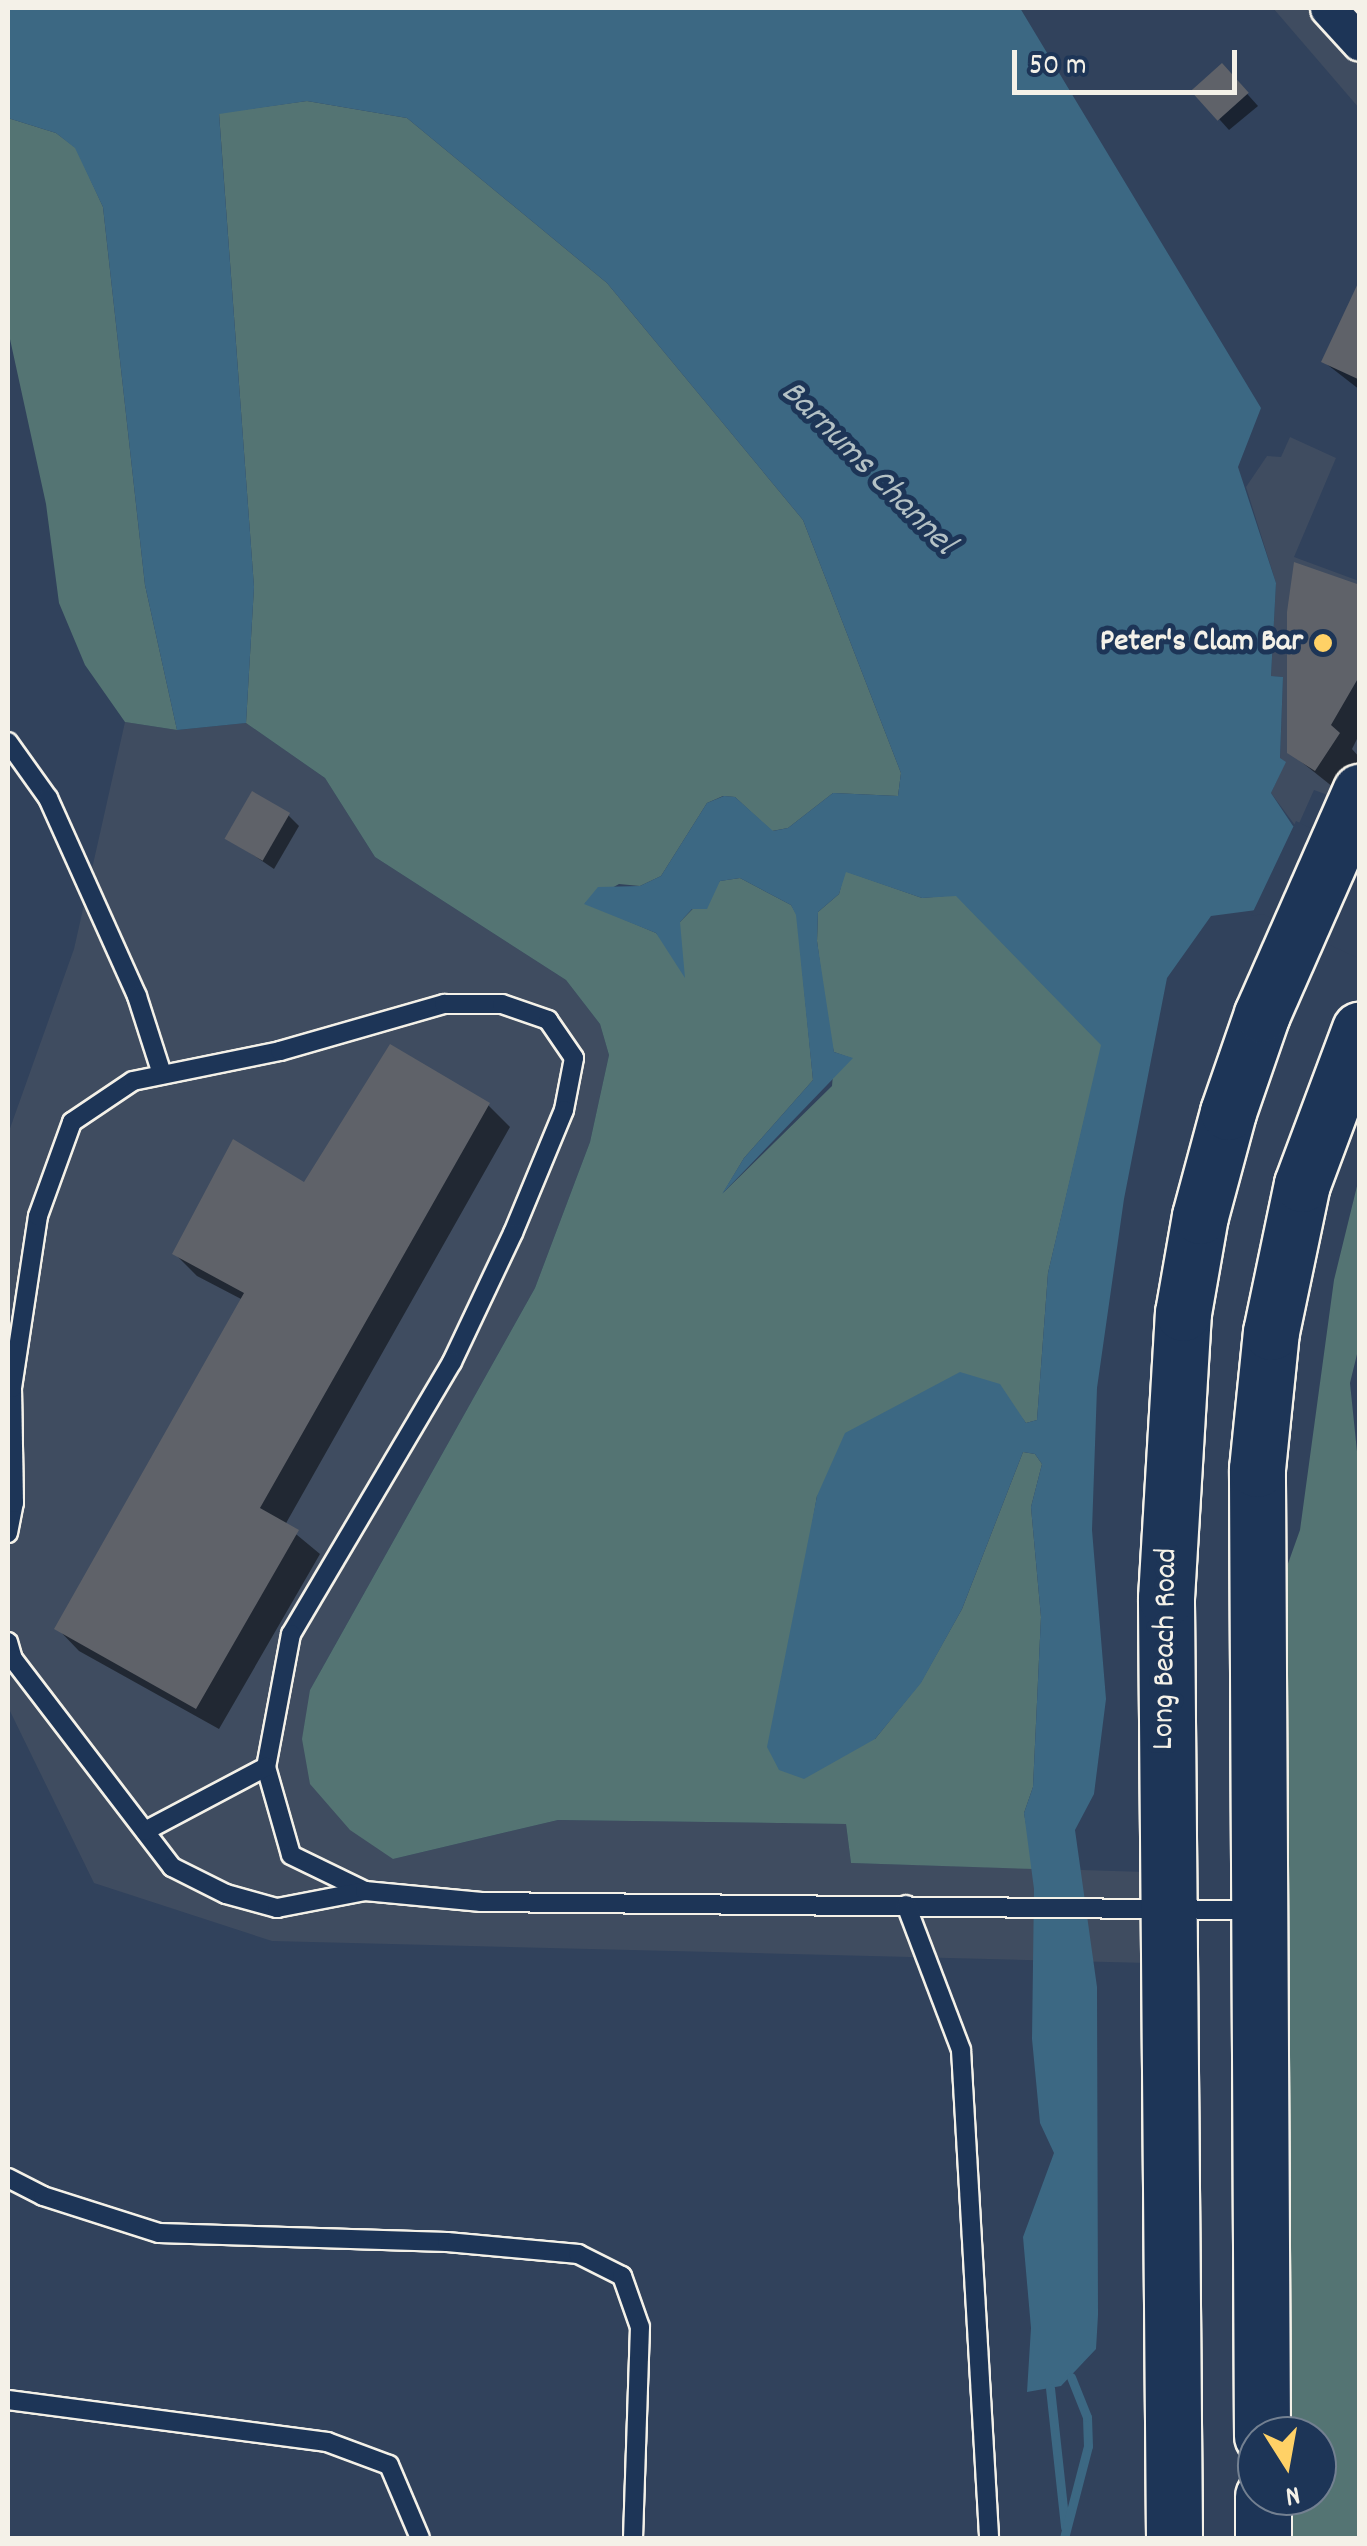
<!DOCTYPE html>
<style>
body{margin:0}
#map{position:relative;width:1367px;height:2546px;overflow:hidden;background:#31425c;font-family:Dekko,sans-serif}
div>[style]{position:absolute}
.built>*{inset:0;background:#3f4c60}
.green>*{inset:0;background:#547473}
.water>*{inset:0;background:#3c6883}
.pier>*{inset:0;background:#31425c}
.shadow>*{inset:0;background:#0007}
.stream>*{height:9px;margin:-4.5px;padding:0 4.5px;transform-origin:4.5px;border-radius:4.5px;background:#3c6883}
.building>*{inset:0;background:#5f6269;transform-origin:0 0}
.roads{filter:drop-shadow(2px 0 #f4f1e8) drop-shadow(-2px 0 #f4f1e8) drop-shadow(0 2px #f4f1e8) drop-shadow(0 -2px #f4f1e8)}
.lane>*{height:18px;margin:-9px;padding:0 9px;transform-origin:9px;border-radius:9px;background:#1d3557}
.street>*{height:35px;margin:-17.5px;padding:0 17.5px;transform-origin:17.5px;border-radius:17.5px;background:#1d3557}
.primary>*{height:55px;margin:-27.5px;padding:0 27.5px;transform-origin:27.5px;border-radius:27.5px;background:#1d3557}
.dots>*{width:28px;height:28px;translate:-50% -50%;box-sizing:border-box;border:5px solid #1d3557;border-radius:50%}
span{translate:-50% -50%;white-space:nowrap;text-align:center;line-height:1.15;-webkit-text-stroke:10px #1d3557;paint-order:stroke}
.poi-label{font-size:32px;color:#f4f1e8;font-weight:700}
.right{translate:-100% -50%;text-align:right}
.street-label{font-size:32px;color:#f4f1e8}
.water-label{font-size:35px;color:#b4c1c5;font-style:italic}
.frame{position:absolute;inset:0;border:10px solid #f4f1e8;pointer-events:none}
.north{position:absolute;left:1237px;top:2416px;width:100px;height:100px;box-sizing:border-box;background:#1d3557;border:2px solid #738091;border-radius:50%;rotate:169deg;font-size:28px;font-weight:700;line-height:40px;text-align:center;color:#f4f1e8}
.north::after{content:'';display:block;margin:auto;width:35px;height:45px;background:#ffd166;clip-path:polygon(50% 0,100% 100%,50% 72%,0 100%)}
.scale{position:absolute;left:1012px;top:50px;width:225px;height:45px;box-sizing:border-box;border:5px solid #f4f1e8;border-top:0;padding-left:12px;font-size:30px;line-height:35px;white-space:nowrap;color:#f4f1e8;-webkit-text-stroke:8px #1d3557;paint-order:stroke}
</style>
<div id="map">
<div class="built">
<i style="clip-path:polygon(1273px 8px,1359px 8px,1359px 108px)"></i>
<i style="clip-path:polygon(1290px 437px,1336px 458px,1294px 557px,1359px 581px,1359px 766px,1336px 798px,1314px 790px,1297px 828px,1271px 793px,1285px 762px,1280px 759px,1283px 677px,1271px 676px,1276px 583px,1246px 487px,1267px 456px,1281px 457px)"></i>
<i style="clip-path:polygon(125px 722px,177px 730px,246px 723px,325px 778px,375px 857px,566px 980px,600px 1024px,609px 1055px,590px 1142px,535px 1288px,310px 1690px,393px 1859px,558px 1820px,846px 1824px,851px 1863px,1147px 1872px,1149px 1963px,272px 1941px,94px 1883px,8px 1707px,8px 1134px,74px 949px)"></i>
</div>
<div class="green">
<i style="clip-path:polygon(307px 101px,407px 118px,607px 283px,803px 520px,901px 773px,898px 796px,833px 793px,788px 828px,772px 831px,735px 797px,723px 796px,707px 803px,661px 876px,640px 886px,619px 884px,585px 903px,656px 933px,671px 950px,680px 922px,720px 881px,740px 878px,791px 905px,797px 915px,813px 1080px,744px 1158px,723px 1193px,832px 1086px,833px 1074px,851px 1058px,834px 1052px,829px 1033px,817px 941px,818px 912px,839px 894px,845px 871px,922px 898px,956px 895px,1102px 1045px,1048px 1273px,1037px 1420px,1026px 1423px,1013px 1406px,817px 1496px,797px 1611px,875px 1739px,921px 1682px,962px 1609px,1023px 1452px,1035px 1454px,1042px 1464px,1031px 1507px,1041px 1617px,1033px 1787px,1024px 1813px,1034px 1869px,851px 1863px,846px 1824px,558px 1820px,393px 1859px,350px 1830px,310px 1784px,302px 1739px,310px 1690px,535px 1288px,590px 1142px,609px 1055px,600px 1024px,566px 980px,375px 857px,325px 778px,246px 723px,254px 587px,219px 113px)"></i>
<i style="clip-path:polygon(8px 118px,56px 133px,76px 148px,103px 207px,145px 585px,177px 730px,125px 722px,85px 665px,59px 603px,46px 504px,8px 330px)"></i>
<i style="clip-path:polygon(1359px 1178px,1359px 1346px,1350px 1383px,1360px 1481px,1359px 2538px,1289px 2538px,1289px 2496px,1317px 2496px,1317px 2436px,1288px 2436px,1285px 1572px,1300px 1530px,1334px 1280px)"></i>
</div>
<div class="water">
<i style="clip-path:polygon(8px 8px,1020px 8px,1261px 408px,1238px 467px,1276px 583px,1271px 676px,1283px 677px,1280px 758px,1286px 762px,1271px 793px,1293px 826px,1359px 857px,1264px 909px,1211px 916px,1167px 978px,1124px 1199px,1097px 1388px,1092px 1530px,1106px 1699px,1094px 1794px,1075px 1830px,1097px 1987px,1098px 2315px,1096px 2349px,1061px 2386px,1027px 2392px,1031px 2328px,1023px 2237px,1054px 2153px,1040px 2123px,1032px 2039px,1034px 1889px,1024px 1813px,1033px 1787px,1041px 1617px,1031px 1507px,1042px 1464px,1035px 1454px,1023px 1452px,962px 1609px,921px 1683px,875px 1739px,804px 1779px,779px 1770px,767px 1747px,817px 1496px,845px 1433px,960px 1372px,1000px 1384px,1026px 1423px,1037px 1420px,1048px 1273px,1101px 1045px,956px 896px,922px 898px,846px 872px,839px 894px,818px 912px,817px 941px,834px 1052px,853px 1058px,722px 1194px,744px 1158px,813px 1080px,796px 915px,791px 905px,740px 878px,720px 881px,707px 909px,692px 909px,680px 922px,685px 978px,656px 933px,584px 904px,598px 887px,640px 886px,661px 876px,707px 803px,724px 796px,735px 797px,773px 831px,788px 828px,833px 793px,898px 796px,901px 773px,803px 520px,607px 283px,407px 118px,307px 101px,219px 114px,254px 587px,246px 723px,177px 730px,145px 585px,103px 207px,75px 148px,56px 133px,8px 118px)"></i>
</div>
<div class="pier">
<i style="clip-path:polygon(1296px 821px,1360px 852px,1360px 959px,1263px 914px,1251px 916px)"></i>
</div>
<div class="shadow">
<i style="clip-path:polygon(1232px 77px,1258px 106px,1229px 130px,1193px 90px)"></i>
<i style="clip-path:polygon(1360px 285px,1360px 390px,1324px 362px)"></i>
<i style="clip-path:polygon(1360px 588px,1360px 733px,1352px 749px,1360px 758px,1338px 791px,1289px 752px)"></i>
<i style="clip-path:polygon(288px 815px,299px 826px,274px 869px,228px 838px)"></i>
<i style="clip-path:polygon(488px 1105px,510px 1127px,285px 1525px,320px 1554px,219px 1729px,79px 1651px,57px 1628px,243px 1300px,197px 1276px,175px 1254px,305px 1185px)"></i>
</div>
<div class="stream">
<i style="left:1050px;top:2388px;width:140px;rotate:83.8deg"></i>
<i style="left:1064px;top:2538px;width:95px;rotate:-75.4deg"></i>
<i style="left:1088px;top:2446px;width:29px;rotate:-92deg"></i>
<i style="left:1087px;top:2417px;width:43px;rotate:-111.8deg"></i>
</div>
<div class="building">
<i style="left:1222px;top:63px;width:40px;height:42px;rotate:48deg"></i>
<i style="clip-path:polygon(1360px 279px,1360px 380px,1321px 362px)"></i>
<i style="clip-path:polygon(1294px 562px,1360px 585px,1360px 675px,1331px 725px,1340px 733px,1315px 771px,1287px 753px,1287px 612px)"></i>
<i style="left:252px;top:791px;width:44px;height:55px;rotate:30deg"></i>
<i style="clip-path:polygon(390px 1044px,490px 1103px,260px 1508px,299px 1530px,196px 1709px,54px 1629px,244px 1293px,172px 1254px,233px 1139px,304px 1182px)"></i>
</div>
<div class="roads">
<div class="lane">
<i style="left:8px;top:742px;width:69px;rotate:54.5deg"></i>
<i style="left:48px;top:798px;width:217px;rotate:65.8deg"></i>
<i style="left:137px;top:996px;width:82px;rotate:72.2deg"></i>
<i style="left:8px;top:1533px;width:31px;rotate:-79deg"></i>
<i style="left:14px;top:1503px;width:115px;rotate:-91deg"></i>
<i style="left:12px;top:1388px;width:174px;rotate:-81.4deg"></i>
<i style="left:38px;top:1216px;width:100px;rotate:-70.1deg"></i>
<i style="left:72px;top:1122px;width:73px;rotate:-33.9deg"></i>
<i style="left:133px;top:1081px;width:150px;rotate:-11.5deg"></i>
<i style="left:280px;top:1051px;width:171px;rotate:-16deg"></i>
<i style="left:444px;top:1004px;width:58px"></i>
<i style="left:502px;top:1004px;width:49px;rotate:19.2deg"></i>
<i style="left:548px;top:1020px;width:46px;rotate:55.6deg"></i>
<i style="left:574px;top:1058px;width:53px;rotate:100.9deg"></i>
<i style="left:564px;top:1110px;width:133px;rotate:112.5deg"></i>
<i style="left:513px;top:1233px;width:143px;rotate:115.3deg"></i>
<i style="left:452px;top:1362px;width:316px;rotate:120.6deg"></i>
<i style="left:291px;top:1634px;width:135px;rotate:100.6deg"></i>
<i style="left:266px;top:1767px;width:91px;rotate:74.1deg"></i>
<i style="left:291px;top:1855px;width:82px;rotate:25.9deg"></i>
<i style="left:8px;top:1642px;width:18px;rotate:74deg"></i>
<i style="left:13px;top:1659px;width:262px;rotate:52.6deg"></i>
<i style="left:172px;top:1867px;width:60px;rotate:26.6deg"></i>
<i style="left:226px;top:1894px;width:53px;rotate:15.4deg"></i>
<i style="left:277px;top:1908px;width:90px;rotate:-10.9deg"></i>
<i style="left:365px;top:1891px;width:117px;rotate:5.4deg"></i>
<i style="left:481px;top:1902px;width:770px;rotate:0.6deg"></i>
<i style="left:145px;top:1831px;width:137px;rotate:-27.9deg"></i>
<i style="left:906px;top:1905px;width:155px;rotate:69.2deg"></i>
<i style="left:961px;top:2050px;width:489px;rotate:86.7deg"></i>
<i style="left:8px;top:2178px;width:39px;rotate:27deg"></i>
<i style="left:43px;top:2196px;width:122px;rotate:17.7deg"></i>
<i style="left:159px;top:2233px;width:288px;rotate:1.8deg"></i>
<i style="left:447px;top:2242px;width:132px;rotate:5.2deg"></i>
<i style="left:578px;top:2254px;width:49px;rotate:26.6deg"></i>
<i style="left:622px;top:2276px;width:54px;rotate:70.6deg"></i>
<i style="left:640px;top:2327px;width:211px;rotate:91.9deg"></i>
<i style="left:8px;top:2400px;width:322px;rotate:7.5deg"></i>
<i style="left:327px;top:2442px;width:66px;rotate:20.4deg"></i>
<i style="left:389px;top:2465px;width:79px;rotate:67deg"></i>
</div>
<div class="street">
<i style="left:1328px;top:8px;width:47px;rotate:47.6deg"></i>
</div>
<div class="primary">
<i style="left:1262px;top:2436px;width:967px;rotate:-90.3deg"></i>
<i style="left:1257px;top:1469px;width:138px;rotate:-84.2deg"></i>
<i style="left:1271px;top:1332px;width:151px;rotate:-78.2deg"></i>
<i style="left:1302px;top:1184px;width:165px;rotate:-69.5deg"></i>
<i style="left:1263px;top:2496px;width:42px;rotate:90deg"></i>
<i style="left:1174px;top:2538px;width:940px;rotate:-90.49deg"></i>
<i style="left:1166px;top:1598px;width:286px;rotate:-86.6deg"></i>
<i style="left:1183px;top:1313px;width:98px;rotate:-80.1deg"></i>
<i style="left:1200px;top:1216px;width:108px;rotate:-74.9deg"></i>
<i style="left:1228px;top:1112px;width:104px;rotate:-70.9deg"></i>
<i style="left:1262px;top:1014px;width:243px;rotate:-66.2deg"></i>
</div>
</div>
<div class="dots">
<i style="left:1323px;top:643px;background:#ffd166"></i>
</div>
<div class="poi-label">
<span class="right" style="left:1303px;top:643px">Peter's Clam Bar</span>
</div>
<div class="street-label">
<span style="left:1167px;top:1649px;rotate:-89deg">Long Beach Road</span>
</div>
<div class="water-label">
<span style="left:867px;top:469px;rotate:45deg">Barnums Channel</span>
</div>
<div class="frame"></div>
<div class="north">N</div>
<div class="scale">50 m</div>
</div>
